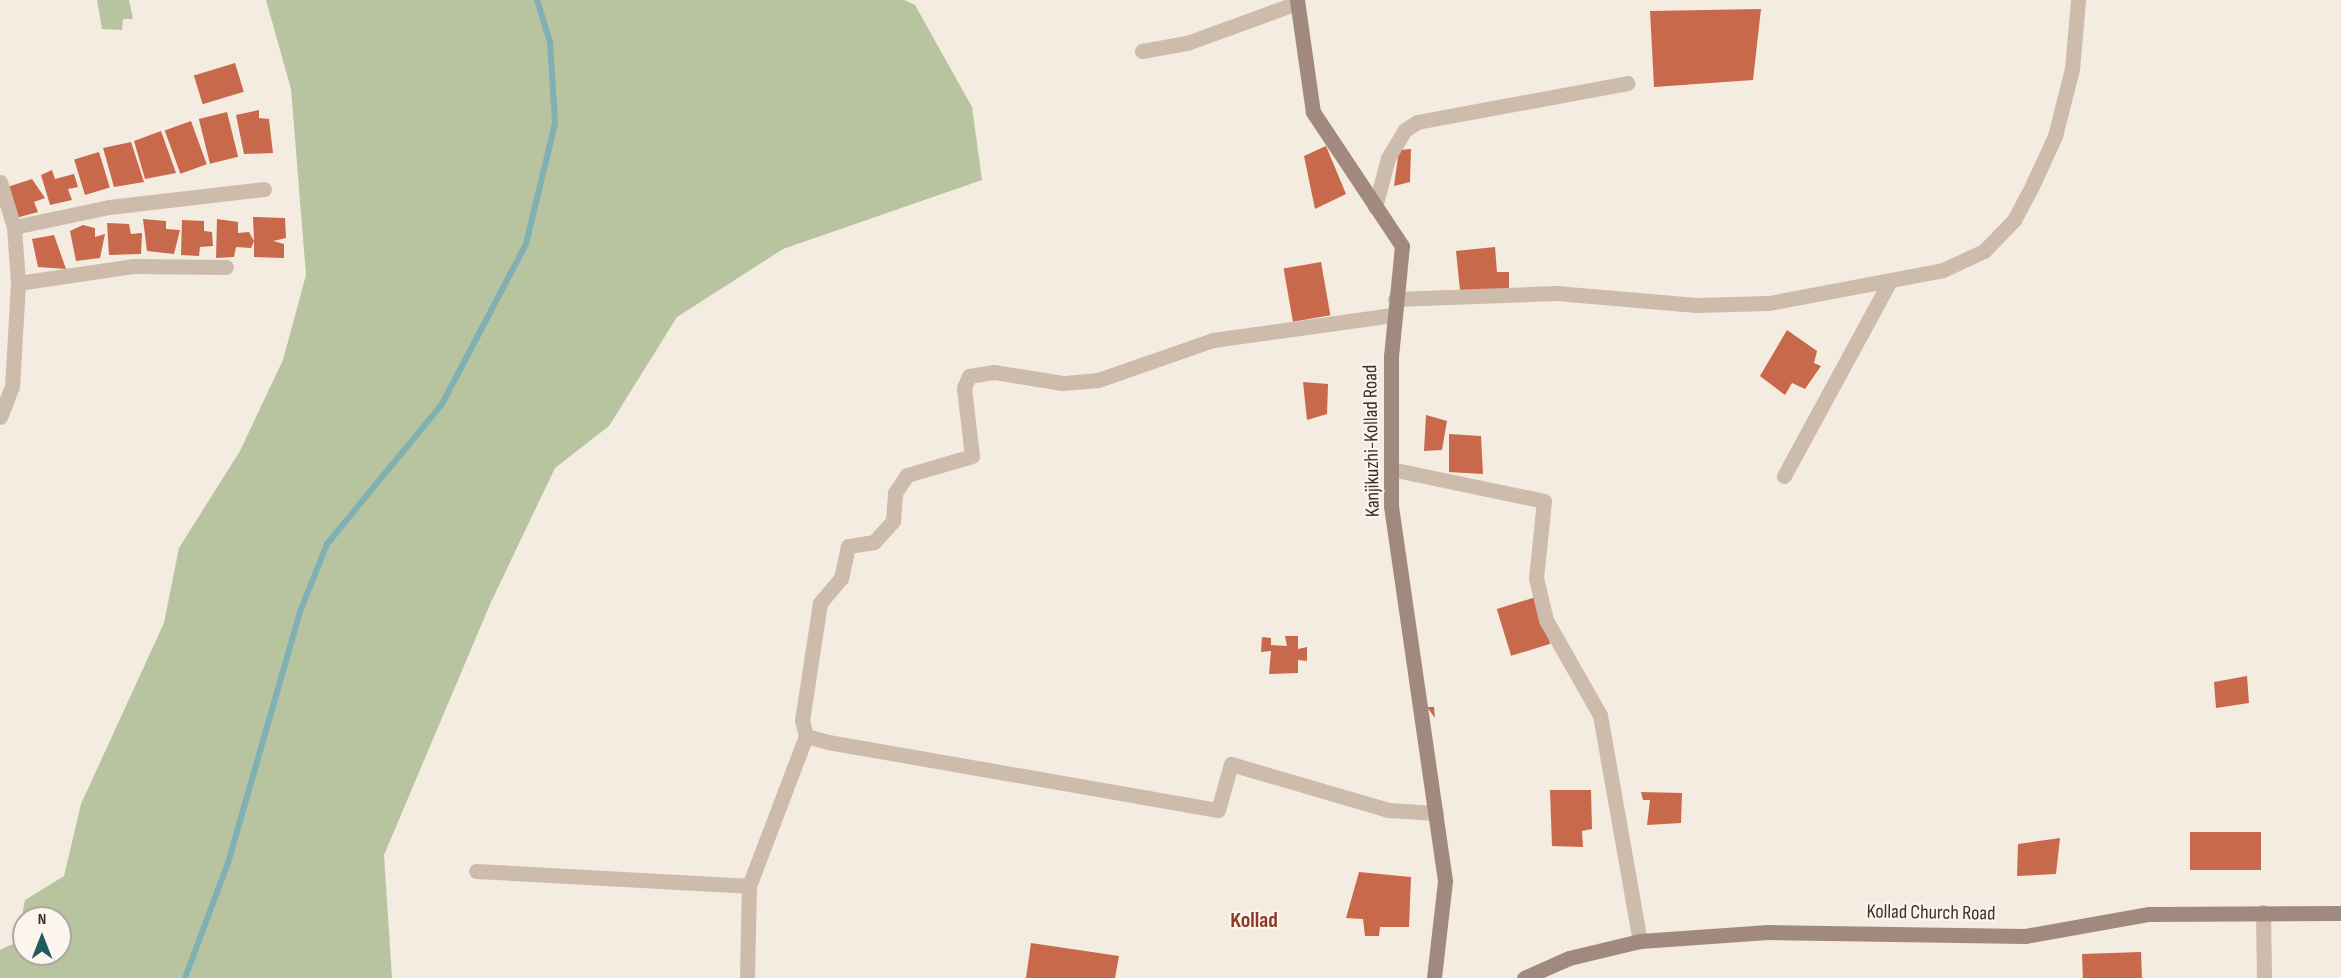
<!DOCTYPE html>
<style>
body{margin:0}
#map{position:relative;width:2341px;height:978px;overflow:hidden;background:#f4ebe1;font-family:"Sofia Sans Condensed",sans-serif}
div>[style]{position:absolute}
.green>*{inset:0;background:#b8c4a0}
.stream>*{height:6px;margin:-3px;padding:0 3px;transform-origin:3px;border-radius:3px;background:#7fb0b2}
.building>*{inset:0;background:#c8694b;transform-origin:0 0}
.street>*{height:15px;margin:-7.5px;padding:0 7.5px;transform-origin:7.5px;border-radius:7.5px;background:#cdbbac}
.secondary>*{height:15px;margin:-7.5px;padding:0 7.5px;transform-origin:7.5px;border-radius:7.5px;background:#a18a7d}
span{translate:-50% -50%;white-space:nowrap;text-align:center;line-height:1.15;-webkit-text-stroke:4.5px #fbf5ee;paint-order:stroke}
.street-label{font-size:20px;color:#3b302b}
.quarter-label{font-size:22px;color:#8c3b22;font-weight:700}
.north{position:absolute;left:12px;top:906px;width:60px;height:60px;box-sizing:border-box;background:#fbf5ee;border:2px solid #aea6a0;border-radius:50%;rotate:0deg;font-size:16px;font-weight:700;line-height:24px;text-align:center;color:#3b302b}
.north::after{content:'';display:block;margin:auto;width:21px;height:27px;background:#1f5a5e;clip-path:polygon(50% 0,100% 100%,50% 72%,0 100%)}
</style>
<div id="map">
<div class="green">
<i style="clip-path:polygon(97px 0,129px 0,133px 19px,123px 19px,122px 30px,102px 29px)"></i>
<i style="clip-path:polygon(evenodd,266px 0,904px 0,915px 5px,972px 107px,982px 180px,783px 249px,677px 317px,609px 426px,555px 468px,491px 602px,384px 855px,392px 978px,0 978px,0 950px,17px 942px,25px 900px,64px 876px,81px 804px,164px 623px,179px 548px,240px 451px,283px 360px,306px 275px,291px 89px,266px 0,24px 918px,60px 918px,60px 954px,24px 954px,24px 918px)"></i>
</div>
<div class="stream">
<i style="left:185px;top:978px;width:123px;rotate:-69.5deg"></i>
<i style="left:228px;top:863px;width:264px;rotate:-74deg"></i>
<i style="left:301px;top:609px;width:70px;rotate:-68.2deg"></i>
<i style="left:327px;top:544px;width:181px;rotate:-50.6deg"></i>
<i style="left:442px;top:404px;width:181px;rotate:-62.3deg"></i>
<i style="left:526px;top:244px;width:124px;rotate:-76.5deg"></i>
<i style="left:555px;top:123px;width:81px;rotate:-93.5deg"></i>
<i style="left:550px;top:42px;width:44px;rotate:-107.2deg"></i>
</div>
<div class="building">
<i style="clip-path:polygon(1761px 9px,1753px 80px,1654px 87px,1650px 11px)"></i>
<i style="left:235px;top:63px;width:30px;height:43px;rotate:73deg"></i>
<i style="clip-path:polygon(259px 110px,259px 118px,269px 119px,273px 153px,244px 154px,236px 115px)"></i>
<i style="left:227px;top:112px;width:46px;height:29px;rotate:76deg"></i>
<i style="left:191px;top:121px;width:46px;height:28px;rotate:70deg"></i>
<i style="clip-path:polygon(161px 131px,176px 173px,145px 179px,134px 141px)"></i>
<i style="clip-path:polygon(131px 142px,144px 182px,114px 187px,103px 148px)"></i>
<i style="clip-path:polygon(1326px 146px,1346px 194px,1315px 209px,1304px 156px)"></i>
<i style="clip-path:polygon(1411px 149px,1410px 182px,1394px 186px,1399px 150px)"></i>
<i style="left:99px;top:152px;width:37px;height:26px;rotate:73deg"></i>
<i style="clip-path:polygon(52px 170px,55px 179px,74px 174px,78px 187px,68px 189px,72px 200px,50px 205px,41px 175px)"></i>
<i style="clip-path:polygon(32px 179px,45px 198px,34px 202px,38px 212px,16px 218px,4px 188px)"></i>
<i style="clip-path:polygon(253px 217px,285px 218px,286px 238px,273px 241px,284px 244px,284px 258px,254px 257px,254px 241px,251px 248px,236px 247px,234px 257px,216px 258px,217px 219px,238px 222px,238px 233px,249px 232px,254px 241px)"></i>
<i style="clip-path:polygon(143px 219px,166px 221px,166px 229px,180px 230px,174px 254px,147px 251px)"></i>
<i style="clip-path:polygon(182px 220px,204px 221px,204px 231px,212px 232px,213px 246px,200px 247px,199px 256px,181px 255px)"></i>
<i style="clip-path:polygon(107px 223px,129px 224px,131px 234px,142px 233px,141px 254px,109px 255px)"></i>
<i style="clip-path:polygon(83px 225px,95px 228px,95px 237px,105px 234px,100px 258px,76px 261px,70px 231px)"></i>
<i style="clip-path:polygon(54px 235px,66px 269px,38px 267px,32px 239px)"></i>
<i style="clip-path:polygon(1495px 247px,1497px 272px,1509px 272px,1509px 289px,1460px 290px,1456px 251px)"></i>
<i style="left:1321px;top:262px;width:54px;height:38px;rotate:80deg"></i>
<i style="clip-path:polygon(1787px 330px,1817px 351px,1814px 363px,1821px 366px,1805px 389px,1792px 383px,1785px 395px,1760px 376px)"></i>
<i style="clip-path:polygon(1303px 382px,1328px 384px,1327px 414px,1307px 420px)"></i>
<i style="clip-path:polygon(1426px 415px,1447px 421px,1442px 450px,1424px 451px)"></i>
<i style="clip-path:polygon(1449px 434px,1481px 436px,1483px 474px,1449px 472px)"></i>
<i style="left:1536px;top:597px;width:49px;height:41px;rotate:73deg"></i>
<i style="clip-path:polygon(1285px 636px,1298px 636px,1298px 649px,1307px 647px,1307px 661px,1298px 660px,1298px 673px,1269px 674px,1271px 651px,1261px 652px,1262px 637px,1271px 638px,1271px 645px,1287px 646px)"></i>
<i style="clip-path:polygon(2247px 676px,2249px 703px,2216px 708px,2214px 682px)"></i>
<i style="clip-path:polygon(1427px 707px,1434px 707px,1435px 718px)"></i>
<i style="clip-path:polygon(1550px 790px,1591px 790px,1592px 829px,1582px 831px,1583px 847px,1552px 846px)"></i>
<i style="clip-path:polygon(1641px 792px,1682px 793px,1681px 823px,1647px 825px,1650px 800px,1643px 800px)"></i>
<i style="left:2190px;top:832px;width:71px;height:38px"></i>
<i style="clip-path:polygon(2060px 838px,2056px 874px,2017px 876px,2018px 844px)"></i>
<i style="clip-path:polygon(1359px 872px,1411px 877px,1409px 927px,1380px 927px,1379px 936px,1365px 936px,1363px 919px,1346px 918px)"></i>
<i style="clip-path:polygon(1031px 943px,1119px 956px,1115px 978px,1026px 978px)"></i>
<i style="left:2141px;top:952px;width:26px;height:59px;rotate:88deg"></i>
</div>
<div class="street">
<i style="left:1142px;top:51px;width:46px;rotate:-10.1deg"></i>
<i style="left:1187px;top:43px;width:117px;rotate:-20deg"></i>
<i style="left:0;top:182px;width:47px;rotate:72.7deg"></i>
<i style="left:14px;top:227px;width:56px;rotate:85.9deg"></i>
<i style="left:18px;top:283px;width:103px;rotate:93.3deg"></i>
<i style="left:12px;top:386px;width:33px;rotate:111deg"></i>
<i style="left:1375px;top:207px;width:51px;rotate:-75.1deg"></i>
<i style="left:1388px;top:158px;width:33px;rotate:-59deg"></i>
<i style="left:1405px;top:130px;width:14px;rotate:-34deg"></i>
<i style="left:1417px;top:122px;width:214px;rotate:-10.5deg"></i>
<i style="left:14px;top:227px;width:97px;rotate:-11.9deg"></i>
<i style="left:109px;top:207px;width:156px;rotate:-6.6deg"></i>
<i style="left:18px;top:283px;width:116px;rotate:-8.4deg"></i>
<i style="left:133px;top:266px;width:93px;rotate:0.6deg"></i>
<i style="left:1395px;top:299px;width:161px;rotate:-2.1deg"></i>
<i style="left:1556px;top:293px;width:141px;rotate:4.9deg"></i>
<i style="left:1696px;top:305px;width:73px;rotate:-1.6deg"></i>
<i style="left:1769px;top:303px;width:177px;rotate:-10.7deg"></i>
<i style="left:1943px;top:270px;width:45px;rotate:-24.9deg"></i>
<i style="left:1984px;top:251px;width:43px;rotate:-45.9deg"></i>
<i style="left:2014px;top:220px;width:38px;rotate:-62deg"></i>
<i style="left:2032px;top:186px;width:55px;rotate:-65.3deg"></i>
<i style="left:2055px;top:136px;width:69px;rotate:-75.8deg"></i>
<i style="left:2072px;top:69px;width:69px;rotate:-85deg"></i>
<i style="left:1393px;top:315px;width:182px;rotate:172.1deg"></i>
<i style="left:1213px;top:340px;width:122px;rotate:160.8deg"></i>
<i style="left:1098px;top:380px;width:36px;rotate:175deg"></i>
<i style="left:1062px;top:383px;width:69px;rotate:-170.8deg"></i>
<i style="left:994px;top:372px;width:25px;rotate:171deg"></i>
<i style="left:969px;top:376px;width:13px;rotate:113deg"></i>
<i style="left:964px;top:388px;width:68px;rotate:83.3deg"></i>
<i style="left:972px;top:456px;width:68px;rotate:163.7deg"></i>
<i style="left:907px;top:475px;width:22px;rotate:124deg"></i>
<i style="left:895px;top:493px;width:28px;rotate:94deg"></i>
<i style="left:893px;top:521px;width:28px;rotate:132deg"></i>
<i style="left:874px;top:542px;width:26px;rotate:171deg"></i>
<i style="left:848px;top:546px;width:33px;rotate:102deg"></i>
<i style="left:841px;top:578px;width:33px;rotate:130deg"></i>
<i style="left:820px;top:603px;width:118px;rotate:98.7deg"></i>
<i style="left:802px;top:720px;width:16px;rotate:76deg"></i>
<i style="left:806px;top:736px;width:23px;rotate:15deg"></i>
<i style="left:828px;top:742px;width:396px;rotate:9.9deg"></i>
<i style="left:1218px;top:810px;width:48px;rotate:-74.2deg"></i>
<i style="left:1231px;top:764px;width:164px;rotate:16.3deg"></i>
<i style="left:1388px;top:810px;width:48px;rotate:3.6deg"></i>
<i style="left:1391px;top:469px;width:156px;rotate:11.8deg"></i>
<i style="left:1544px;top:501px;width:77px;rotate:95.9deg"></i>
<i style="left:1536px;top:578px;width:43px;rotate:76.6deg"></i>
<i style="left:1546px;top:620px;width:109px;rotate:60.4deg"></i>
<i style="left:1600px;top:715px;width:230px;rotate:80deg"></i>
<i style="left:1784px;top:476px;width:220px;rotate:-61.5deg"></i>
<i style="left:476px;top:871px;width:273px;rotate:3.1deg"></i>
<i style="left:2263px;top:912px;width:66px;rotate:89.1deg"></i>
<i style="left:747px;top:978px;width:92px;rotate:-88.8deg"></i>
<i style="left:749px;top:886px;width:160px;rotate:-69.2deg"></i>
</div>
<div class="secondary">
<i style="left:1297px;top:0;width:113px;rotate:81.9deg"></i>
<i style="left:1313px;top:112px;width:161px;rotate:56.4deg"></i>
<i style="left:1402px;top:246px;width:111px;rotate:95.7deg"></i>
<i style="left:1391px;top:356px;width:150px;rotate:90deg"></i>
<i style="left:1391px;top:506px;width:379px;rotate:81.8deg"></i>
<i style="left:1445px;top:881px;width:98px;rotate:96.5deg"></i>
<i style="left:1524px;top:978px;width:49px;rotate:-24deg"></i>
<i style="left:1569px;top:958px;width:73px;rotate:-13.5deg"></i>
<i style="left:1640px;top:941px;width:128px;rotate:-4deg"></i>
<i style="left:1768px;top:932px;width:257px;rotate:0.9deg"></i>
<i style="left:2025px;top:936px;width:126px;rotate:-10.1deg"></i>
<i style="left:2149px;top:914px;width:192px;rotate:-0.3deg"></i>
</div>
<div class="street-label">
<span style="left:1372px;top:441px;rotate:-91deg">Kanjikuzhi-Kollad Road</span>
<span style="left:1931px;top:913px;rotate:1deg">Kollad Church Road</span>
</div>
<div class="quarter-label">
<span style="left:1254px;top:921px">Kollad</span>
</div>
<div class="north">N</div>
</div>
